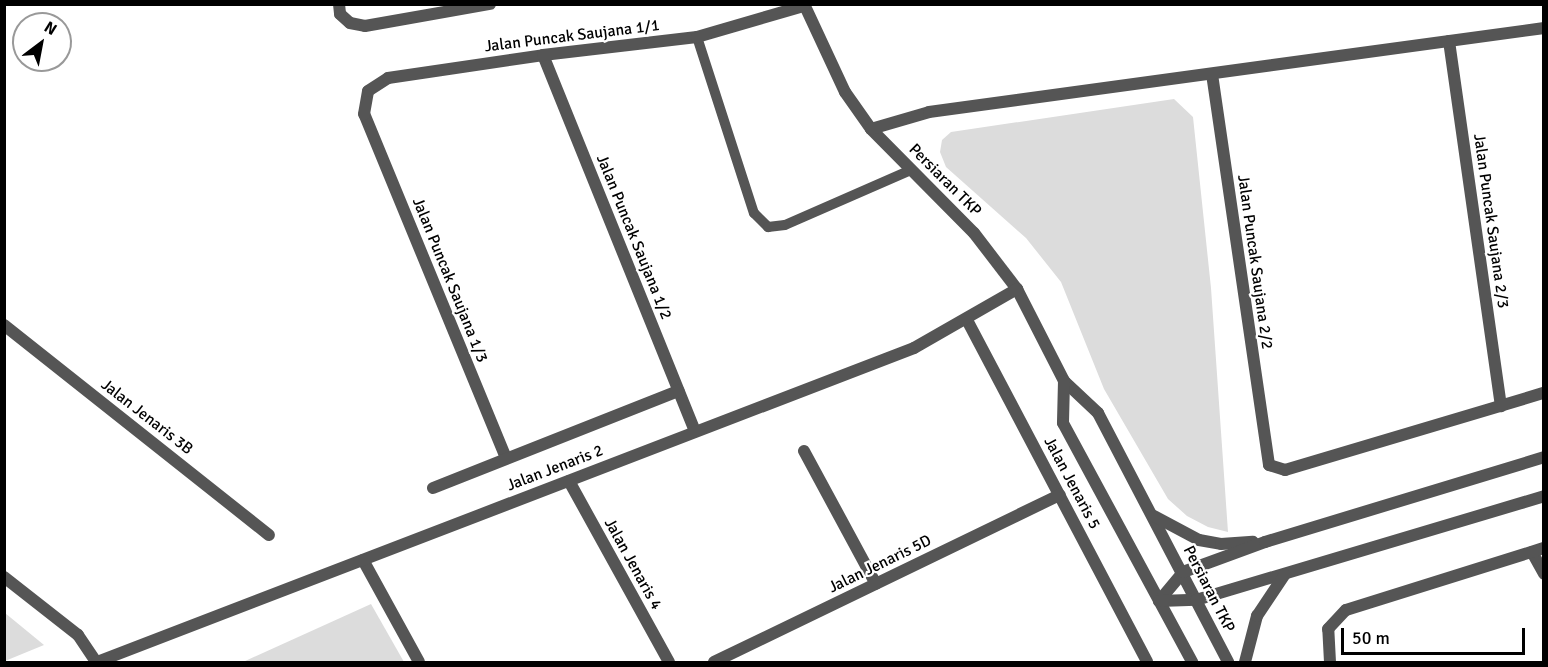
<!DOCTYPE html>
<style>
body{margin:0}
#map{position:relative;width:1548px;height:667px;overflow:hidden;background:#fff;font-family:Signika,sans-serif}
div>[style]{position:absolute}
.green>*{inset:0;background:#dcdcdc}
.service>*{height:10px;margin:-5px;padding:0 5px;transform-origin:5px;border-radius:5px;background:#555}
.minor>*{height:12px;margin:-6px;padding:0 6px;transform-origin:6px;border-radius:6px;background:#555}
.tertiary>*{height:12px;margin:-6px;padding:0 6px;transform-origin:6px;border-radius:6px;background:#555}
span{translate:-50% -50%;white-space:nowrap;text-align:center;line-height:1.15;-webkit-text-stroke:4.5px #fff;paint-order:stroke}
.street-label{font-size:16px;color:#000}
.frame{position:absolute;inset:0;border:6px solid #000;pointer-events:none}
.north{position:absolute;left:12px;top:12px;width:60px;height:60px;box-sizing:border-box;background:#fff;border:2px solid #999;border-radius:50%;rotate:32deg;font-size:16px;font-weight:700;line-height:24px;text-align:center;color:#000}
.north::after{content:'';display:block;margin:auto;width:21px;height:27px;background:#000;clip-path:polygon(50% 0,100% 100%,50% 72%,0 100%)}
.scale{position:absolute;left:1341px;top:628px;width:184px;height:27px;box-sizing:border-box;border:3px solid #000;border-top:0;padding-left:8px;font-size:18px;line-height:21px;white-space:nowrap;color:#000;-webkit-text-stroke:4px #fff;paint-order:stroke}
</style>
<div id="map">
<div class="green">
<i style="clip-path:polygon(1174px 99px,1193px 117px,1211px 288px,1228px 532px,1208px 527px,1187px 516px,1168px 499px,1104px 389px,1061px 282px,1026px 238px,946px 167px,940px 152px,942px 140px,951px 132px)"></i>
<i style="clip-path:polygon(371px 604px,404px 662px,243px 662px)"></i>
<i style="clip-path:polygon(5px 613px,44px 645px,5px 661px)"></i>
</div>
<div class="service">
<i style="left:697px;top:37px;width:185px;rotate:72.1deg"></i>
<i style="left:754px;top:213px;width:20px;rotate:45deg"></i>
<i style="left:768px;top:227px;width:17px;rotate:-7deg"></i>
<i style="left:785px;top:225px;width:137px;rotate:-23.6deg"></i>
</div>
<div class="minor">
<i style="left:339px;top:4px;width:10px;rotate:84deg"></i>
<i style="left:340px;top:14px;width:13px;rotate:42deg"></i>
<i style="left:350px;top:23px;width:15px;rotate:11deg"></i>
<i style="left:365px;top:26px;width:127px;rotate:-10deg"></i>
<i style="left:804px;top:4px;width:97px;rotate:65deg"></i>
<i style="left:845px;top:92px;width:45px;rotate:54.9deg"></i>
<i style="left:871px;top:129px;width:146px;rotate:45.3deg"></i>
<i style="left:974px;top:233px;width:71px;rotate:52.5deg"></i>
<i style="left:1017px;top:289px;width:103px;rotate:62.9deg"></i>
<i style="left:1449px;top:41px;width:369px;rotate:81.9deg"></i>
<i style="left:543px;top:55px;width:406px;rotate:68deg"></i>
<i style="left:1212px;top:74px;width:395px;rotate:81.7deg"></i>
<i style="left:1269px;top:465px;width:17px;rotate:17deg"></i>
<i style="left:1285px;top:470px;width:270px;rotate:-16.6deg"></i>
<i style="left:871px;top:129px;width:60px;rotate:-16.3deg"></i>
<i style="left:929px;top:112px;width:621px;rotate:-7.78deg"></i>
<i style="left:967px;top:320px;width:386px;rotate:62.2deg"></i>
<i style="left:4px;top:325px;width:338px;rotate:38.4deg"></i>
<i style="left:804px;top:451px;width:151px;rotate:61.6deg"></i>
<i style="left:506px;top:458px;width:372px;rotate:-112.4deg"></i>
<i style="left:364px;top:114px;width:23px;rotate:-80deg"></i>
<i style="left:368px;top:91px;width:24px;rotate:-33deg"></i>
<i style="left:388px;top:78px;width:157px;rotate:-8.4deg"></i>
<i style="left:543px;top:55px;width:155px;rotate:-6.7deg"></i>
<i style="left:697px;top:37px;width:111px;rotate:-16.2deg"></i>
<i style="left:569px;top:481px;width:207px;rotate:61.1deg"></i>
<i style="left:433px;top:488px;width:264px;rotate:-21.6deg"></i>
<i style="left:1532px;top:552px;width:25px;rotate:61deg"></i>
<i style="left:363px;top:560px;width:116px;rotate:61.2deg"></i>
<i style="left:4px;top:577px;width:94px;rotate:38.1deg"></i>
<i style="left:78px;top:635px;width:32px;rotate:56deg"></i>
<i style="left:97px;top:662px;width:875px;rotate:-21.02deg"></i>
<i style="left:914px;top:348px;width:119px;rotate:-29.8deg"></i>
<i style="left:714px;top:662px;width:384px;rotate:-25.8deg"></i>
<i style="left:1330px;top:662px;width:33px;rotate:-93deg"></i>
<i style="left:1328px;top:629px;width:26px;rotate:-47deg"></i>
<i style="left:1346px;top:610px;width:207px;rotate:-17.4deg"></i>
</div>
<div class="tertiary">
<i style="left:1064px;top:381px;width:47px;rotate:43.3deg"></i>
<i style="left:1098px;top:413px;width:281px;rotate:62.4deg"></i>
<i style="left:1064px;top:381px;width:42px;rotate:91.4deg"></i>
<i style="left:1063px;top:423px;width:272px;rotate:61.6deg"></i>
<i style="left:1154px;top:516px;width:51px;rotate:28.1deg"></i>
<i style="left:1199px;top:540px;width:22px;rotate:10deg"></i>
<i style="left:1221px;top:544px;width:32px;rotate:-4deg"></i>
<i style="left:1159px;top:601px;width:38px;rotate:-50deg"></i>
<i style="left:1183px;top:572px;width:87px;rotate:-20.1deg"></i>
<i style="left:1265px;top:542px;width:292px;rotate:-16.9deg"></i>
<i style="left:1159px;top:601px;width:37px;rotate:-2deg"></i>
<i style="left:1196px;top:600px;width:363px;rotate:-16.6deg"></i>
<i style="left:1245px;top:662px;width:48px;rotate:-75.4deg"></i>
<i style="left:1257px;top:616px;width:50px;rotate:-56.3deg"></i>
</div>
<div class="street-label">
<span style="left:572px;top:36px;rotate:-7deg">Jalan Puncak Saujana 1/1</span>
<span style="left:945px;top:180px;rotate:45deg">Persiaran TKP</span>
<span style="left:1491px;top:221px;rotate:82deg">Jalan Puncak Saujana 2/3</span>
<span style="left:634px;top:237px;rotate:68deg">Jalan Puncak Saujana 1/2</span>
<span style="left:1255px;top:262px;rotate:82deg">Jalan Puncak Saujana 2/2</span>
<span style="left:450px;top:280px;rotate:68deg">Jalan Puncak Saujana 1/3</span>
<span style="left:147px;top:417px;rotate:38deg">Jalan Jenaris 3B</span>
<span style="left:555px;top:468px;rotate:-21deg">Jalan Jenaris 2</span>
<span style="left:1072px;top:483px;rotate:62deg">Jalan Jenaris 5</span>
<span style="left:633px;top:564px;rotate:61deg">Jalan Jenaris 4</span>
<span style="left:880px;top:564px;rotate:-26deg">Jalan Jenaris 5D</span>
<span style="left:1209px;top:589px;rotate:63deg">Persiaran TKP</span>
</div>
<div class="frame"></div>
<div class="north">N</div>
<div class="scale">50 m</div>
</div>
